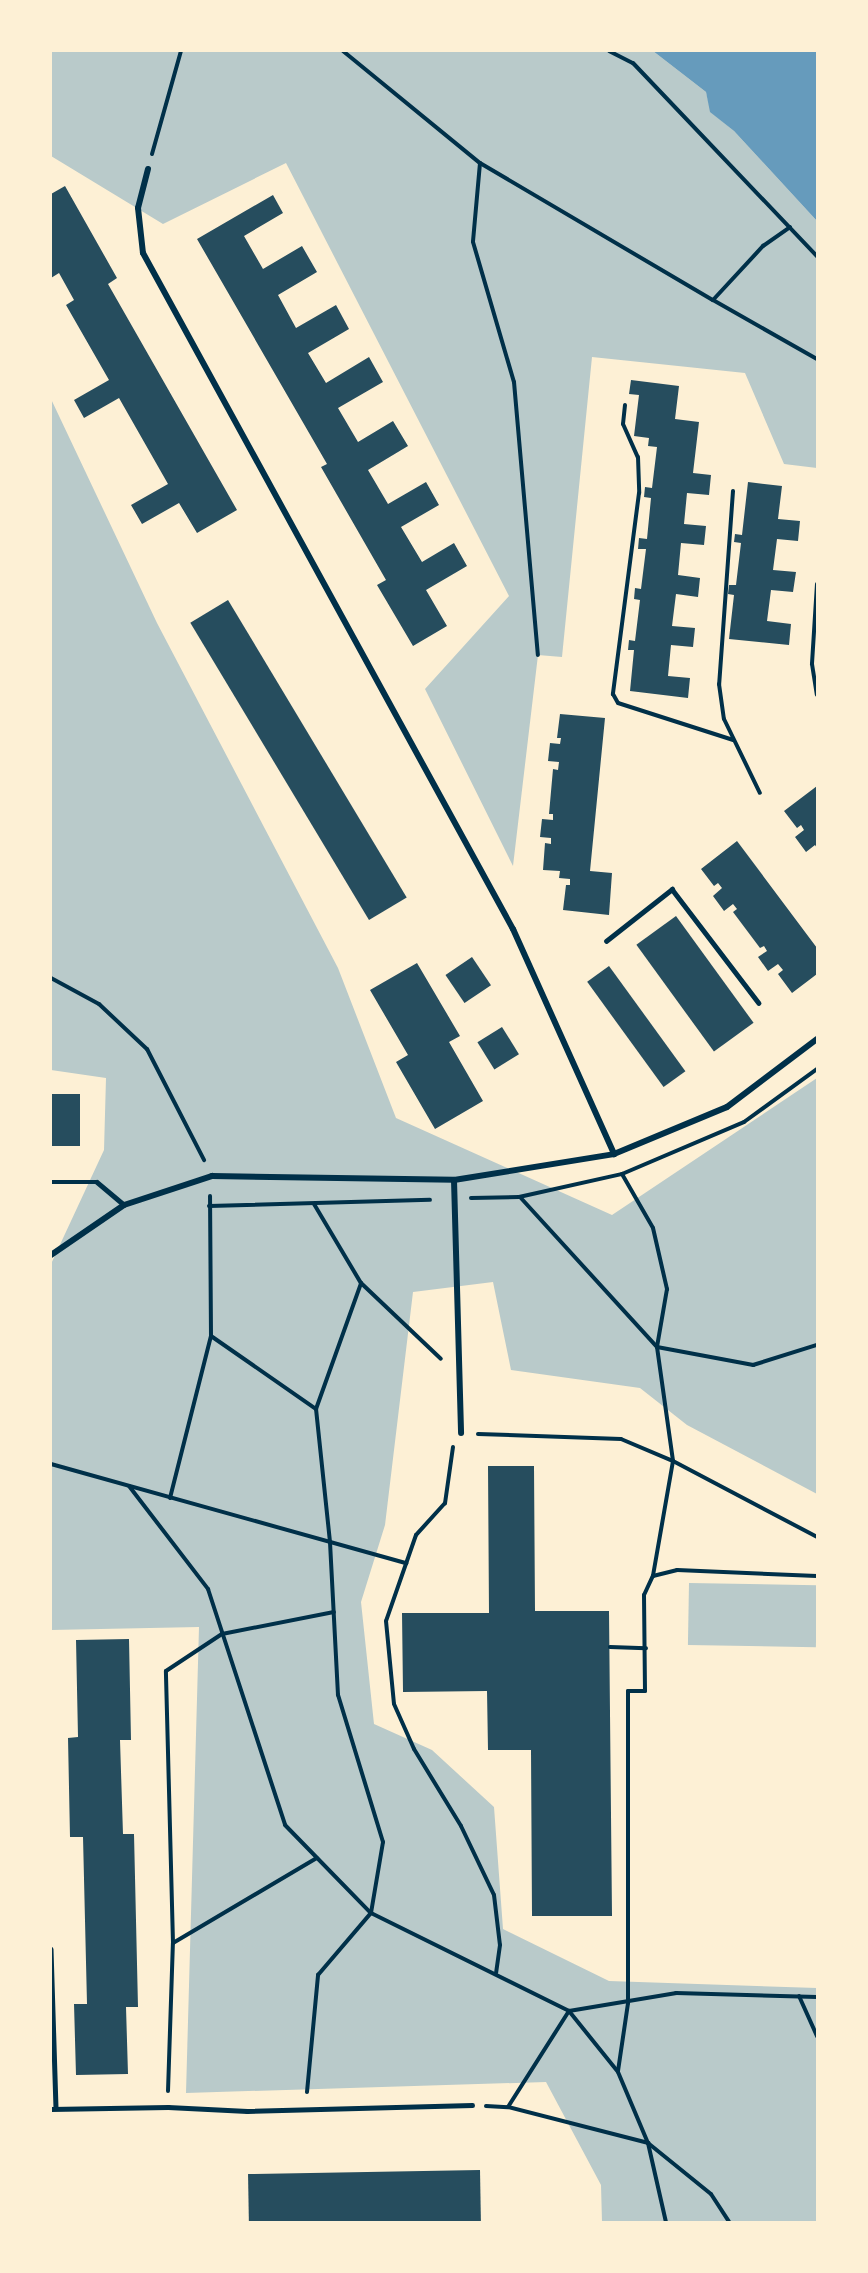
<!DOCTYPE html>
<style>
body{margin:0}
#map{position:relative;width:868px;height:2273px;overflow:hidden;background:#fdf0d5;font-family:"Golos Text",sans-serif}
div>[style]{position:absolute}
.green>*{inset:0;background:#b9caca;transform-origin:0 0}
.water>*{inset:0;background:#669bbc}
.building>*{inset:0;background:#264d5e;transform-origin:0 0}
.path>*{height:4px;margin:-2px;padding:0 2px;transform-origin:2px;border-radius:2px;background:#003049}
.service>*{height:4.5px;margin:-2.25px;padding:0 2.25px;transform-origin:2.25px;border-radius:2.25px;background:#003049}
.minor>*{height:6px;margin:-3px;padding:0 3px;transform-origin:3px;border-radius:3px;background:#003049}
span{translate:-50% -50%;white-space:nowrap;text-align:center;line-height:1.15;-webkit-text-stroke:5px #fdf0d5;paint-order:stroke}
.frame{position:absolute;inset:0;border:52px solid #fdf0d5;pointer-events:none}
</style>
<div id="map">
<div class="green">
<i style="clip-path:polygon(51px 51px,653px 51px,706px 92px,711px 112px,734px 131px,817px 221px,817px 468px,784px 464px,745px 373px,592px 357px,562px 657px,538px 655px,513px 866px,425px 689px,509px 596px,286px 163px,163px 224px,51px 156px)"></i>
<i style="clip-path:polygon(51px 399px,157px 623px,338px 968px,396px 1118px,612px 1215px,817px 1078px,817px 1494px,687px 1425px,640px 1388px,511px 1370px,493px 1282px,413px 1292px,385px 1525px,361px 1602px,374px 1724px,432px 1750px,494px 1807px,503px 1929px,609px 1981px,817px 1988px,817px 2222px,602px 2222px,601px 2185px,546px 2082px,186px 2093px,199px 1627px,51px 1630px,51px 1264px,104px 1150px,106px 1078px,51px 1070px)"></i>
<i style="left:689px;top:1583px;width:128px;height:62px;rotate:1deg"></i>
</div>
<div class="water">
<i style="clip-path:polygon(653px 51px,817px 51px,817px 221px,734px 131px,710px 112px,706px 92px)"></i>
</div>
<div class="building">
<i style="clip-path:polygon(65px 186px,117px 278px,108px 284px,237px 510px,197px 533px,179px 503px,142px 524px,131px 505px,168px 484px,119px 398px,84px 418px,74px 400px,109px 380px,66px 305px,74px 300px,59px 273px,51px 278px,51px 194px)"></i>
<i style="clip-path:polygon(273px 195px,283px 213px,244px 236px,263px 269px,302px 246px,317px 272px,278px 295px,296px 328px,336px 305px,349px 329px,308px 353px,326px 383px,369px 357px,383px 382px,338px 408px,358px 442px,393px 421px,408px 446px,368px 470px,388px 504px,426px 482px,439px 505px,401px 527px,422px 562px,454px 543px,467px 566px,426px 590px,447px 626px,413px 646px,377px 585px,386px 580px,321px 467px,327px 464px,197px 239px)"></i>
<i style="clip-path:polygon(631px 380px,679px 386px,675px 419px,699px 422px,693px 473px,711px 475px,709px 495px,687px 493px,684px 524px,706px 526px,704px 545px,681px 543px,678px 575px,700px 578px,698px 597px,676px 594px,672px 626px,695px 628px,693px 647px,671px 645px,668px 676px,690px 678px,688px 698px,630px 691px,634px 650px,628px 650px,629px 640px,635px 641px,640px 600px,634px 599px,635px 588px,641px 589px,646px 549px,638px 549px,639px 538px,647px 539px,651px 498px,644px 497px,645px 487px,652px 488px,657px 447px,648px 446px,649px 438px,634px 436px,639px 395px,629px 394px)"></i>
<i style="clip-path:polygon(748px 482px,782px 486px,778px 519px,800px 521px,798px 541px,777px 539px,773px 570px,796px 572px,793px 592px,771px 590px,767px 621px,791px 624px,789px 645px,729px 639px,734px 595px,728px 594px,729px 585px,736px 585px,741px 543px,734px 542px,735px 534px,742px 535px)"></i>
<i style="left:228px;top:600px;width:347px;height:44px;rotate:59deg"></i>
<i style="clip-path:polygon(560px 714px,605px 718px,590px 871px,612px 873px,609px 915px,563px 910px,566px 885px,570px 885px,570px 879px,559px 878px,560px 871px,543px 870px,545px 843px,551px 844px,551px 838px,540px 837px,542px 819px,553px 820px,553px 814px,549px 814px,553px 769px,558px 770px,559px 762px,548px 761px,550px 743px,560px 744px,561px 738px,557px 738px)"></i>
<i style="clip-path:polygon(817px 786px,817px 848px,815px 845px,806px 852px,795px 837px,804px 830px,801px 825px,797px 828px,784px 811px)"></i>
<i style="clip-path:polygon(737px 841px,817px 948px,817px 974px,792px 993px,778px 974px,783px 970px,778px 964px,768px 971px,758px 957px,767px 951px,764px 946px,760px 948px,733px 912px,737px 909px,733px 904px,724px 911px,713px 896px,722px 888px,718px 883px,714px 886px,701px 869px)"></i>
<i style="left:676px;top:916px;width:132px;height:49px;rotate:54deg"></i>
<i style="left:472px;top:957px;width:34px;height:32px;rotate:56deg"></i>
<i style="clip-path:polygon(417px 963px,460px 1036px,449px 1042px,483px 1101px,435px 1129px,396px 1062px,408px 1055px,370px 990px)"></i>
<i style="left:609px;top:966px;width:130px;height:27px;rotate:54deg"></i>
<i style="left:502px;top:1027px;width:32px;height:29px;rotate:58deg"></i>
<i style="left:51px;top:1094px;width:29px;height:52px"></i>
<i style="clip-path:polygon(488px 1466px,534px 1466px,535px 1611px,609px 1611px,612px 1916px,532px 1916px,531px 1750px,488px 1750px,487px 1691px,403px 1692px,402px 1613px,489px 1613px)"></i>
<i style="clip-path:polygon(129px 1639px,131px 1740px,120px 1740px,123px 1834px,134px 1834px,138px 2007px,126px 2007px,128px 2074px,76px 2075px,74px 2004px,87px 2004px,83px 1837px,70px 1837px,68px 1738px,78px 1737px,76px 1640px)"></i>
<i style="left:480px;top:2170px;width:52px;height:232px;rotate:89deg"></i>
</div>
<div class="path">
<i style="left:343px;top:51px;width:177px;rotate:39.3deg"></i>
<i style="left:480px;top:163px;width:270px;rotate:30.5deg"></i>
<i style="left:713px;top:300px;width:74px;rotate:-47.2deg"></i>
<i style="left:763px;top:246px;width:33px;rotate:-35deg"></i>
<i style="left:609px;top:51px;width:27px;rotate:27deg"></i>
<i style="left:633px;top:63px;width:267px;rotate:46.4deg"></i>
<i style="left:152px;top:154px;width:107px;rotate:-74.3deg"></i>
<i style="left:480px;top:163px;width:79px;rotate:95.1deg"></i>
<i style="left:473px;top:242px;width:146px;rotate:73.7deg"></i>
<i style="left:514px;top:382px;width:274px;rotate:85deg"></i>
<i style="left:713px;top:300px;width:120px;rotate:29.6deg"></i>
<i style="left:625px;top:405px;width:19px;rotate:96deg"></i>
<i style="left:623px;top:424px;width:36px;rotate:66deg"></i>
<i style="left:638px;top:457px;width:36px;rotate:88deg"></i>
<i style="left:639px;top:493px;width:203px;rotate:97.4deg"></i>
<i style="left:613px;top:694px;width:10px;rotate:61deg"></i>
<i style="left:618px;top:703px;width:121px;rotate:17.8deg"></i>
<i style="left:733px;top:491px;width:194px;rotate:94.1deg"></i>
<i style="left:719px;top:684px;width:35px;rotate:82deg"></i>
<i style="left:724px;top:719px;width:82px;rotate:64.1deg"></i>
<i style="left:817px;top:584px;width:80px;rotate:93.6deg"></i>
<i style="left:812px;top:664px;width:31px;rotate:81deg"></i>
<i style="left:51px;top:978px;width:55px;rotate:28.4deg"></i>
<i style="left:99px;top:1004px;width:66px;rotate:43.2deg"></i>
<i style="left:147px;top:1049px;width:125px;rotate:62.8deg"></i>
<i style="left:622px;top:1174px;width:62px;rotate:60.1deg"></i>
<i style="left:653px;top:1228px;width:63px;rotate:77.1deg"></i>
<i style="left:667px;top:1289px;width:59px;rotate:99.8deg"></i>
<i style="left:657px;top:1347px;width:98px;rotate:10.6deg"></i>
<i style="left:753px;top:1365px;width:67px;rotate:-17.4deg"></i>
<i style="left:520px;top:1197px;width:203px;rotate:47.6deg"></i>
<i style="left:657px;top:1347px;width:115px;rotate:82deg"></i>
<i style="left:673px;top:1461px;width:163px;rotate:27.8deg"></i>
<i style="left:471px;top:1198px;width:48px;rotate:-1.2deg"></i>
<i style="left:519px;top:1197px;width:106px;rotate:-12.6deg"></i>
<i style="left:622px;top:1174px;width:133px;rotate:-23.1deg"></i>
<i style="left:744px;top:1122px;width:90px;rotate:-36deg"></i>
<i style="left:314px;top:1204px;width:92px;rotate:59.3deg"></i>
<i style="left:361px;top:1283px;width:110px;rotate:43.5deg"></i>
<i style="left:209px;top:1206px;width:221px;rotate:-1.6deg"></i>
<i style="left:211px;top:1336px;width:128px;rotate:34.8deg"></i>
<i style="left:478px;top:1434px;width:143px;rotate:2deg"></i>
<i style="left:621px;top:1439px;width:56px;rotate:22.9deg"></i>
<i style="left:673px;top:1461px;width:117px;rotate:99.9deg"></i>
<i style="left:453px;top:1447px;width:57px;rotate:98.1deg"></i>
<i style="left:445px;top:1503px;width:43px;rotate:132.2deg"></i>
<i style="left:416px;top:1535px;width:91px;rotate:109.2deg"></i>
<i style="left:386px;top:1621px;width:83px;rotate:84.5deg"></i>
<i style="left:394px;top:1704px;width:49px;rotate:66deg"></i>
<i style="left:414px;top:1749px;width:90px;rotate:58.6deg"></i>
<i style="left:461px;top:1826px;width:76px;rotate:64.4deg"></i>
<i style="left:494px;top:1895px;width:50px;rotate:83.2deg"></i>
<i style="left:500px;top:1945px;width:28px;rotate:98deg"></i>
<i style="left:51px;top:1464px;width:369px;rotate:15.6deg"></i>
<i style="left:129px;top:1486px;width:130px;rotate:52.5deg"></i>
<i style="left:208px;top:1589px;width:248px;rotate:71.9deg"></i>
<i style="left:285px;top:1825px;width:123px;rotate:45.7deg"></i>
<i style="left:371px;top:1913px;width:221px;rotate:26.3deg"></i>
<i style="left:569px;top:2011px;width:78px;rotate:51.2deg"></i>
<i style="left:618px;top:2072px;width:77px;rotate:67.1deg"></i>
<i style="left:648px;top:2143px;width:81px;rotate:77.2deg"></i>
<i style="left:170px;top:1498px;width:167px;rotate:-75.8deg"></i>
<i style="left:211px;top:1336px;width:140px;rotate:-90.4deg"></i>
<i style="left:610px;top:1647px;width:36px;rotate:2deg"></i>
<i style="left:173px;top:1943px;width:167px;rotate:-30.6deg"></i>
<i style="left:799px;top:1996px;width:44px;rotate:65.8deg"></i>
<i style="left:618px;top:2071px;width:69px;rotate:-81.6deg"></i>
<i style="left:628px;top:2003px;width:312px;rotate:-90deg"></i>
<i style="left:628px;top:1691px;width:17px"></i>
<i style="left:645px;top:1691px;width:96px;rotate:-90.6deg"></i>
<i style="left:644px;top:1595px;width:21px;rotate:-65deg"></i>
<i style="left:653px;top:1576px;width:25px;rotate:-14deg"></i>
<i style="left:677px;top:1570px;width:140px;rotate:2.5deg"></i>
<i style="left:168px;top:2091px;width:148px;rotate:-88.1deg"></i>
<i style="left:173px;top:1943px;width:272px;rotate:-91.5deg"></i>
<i style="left:166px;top:1671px;width:67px;rotate:-33.5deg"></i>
<i style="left:222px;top:1634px;width:114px;rotate:-11.1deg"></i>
<i style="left:307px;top:2092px;width:118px;rotate:-84.6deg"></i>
<i style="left:318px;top:1975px;width:82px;rotate:-49.5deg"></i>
<i style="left:371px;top:1913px;width:72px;rotate:-80.4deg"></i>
<i style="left:383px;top:1842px;width:154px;rotate:-107deg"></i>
<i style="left:338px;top:1695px;width:153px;rotate:-93deg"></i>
<i style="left:330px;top:1542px;width:134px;rotate:-96deg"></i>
<i style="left:316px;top:1409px;width:134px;rotate:-70.3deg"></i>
<i style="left:486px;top:2106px;width:22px;rotate:3deg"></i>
<i style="left:508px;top:2107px;width:145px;rotate:14.4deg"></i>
<i style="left:648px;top:2143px;width:81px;rotate:39deg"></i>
<i style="left:711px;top:2194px;width:33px;rotate:57deg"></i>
<i style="left:508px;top:2107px;width:114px;rotate:-57.6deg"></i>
<i style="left:569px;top:2011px;width:109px;rotate:-9.5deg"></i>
<i style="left:676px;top:1993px;width:141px;rotate:1.6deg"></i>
</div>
<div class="service">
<i style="left:606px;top:941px;width:84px;rotate:-38.2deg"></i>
<i style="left:672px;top:889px;width:143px;rotate:52.7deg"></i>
<i style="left:51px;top:1182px;width:46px"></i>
<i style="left:97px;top:1182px;width:35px;rotate:40deg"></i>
<i style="left:51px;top:1949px;width:159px;rotate:88.2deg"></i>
<i style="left:51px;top:2109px;width:117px;rotate:-1deg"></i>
<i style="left:168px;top:2107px;width:79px;rotate:2.9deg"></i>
<i style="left:247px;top:2111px;width:225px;rotate:-1.5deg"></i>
</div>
<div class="minor">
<i style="left:148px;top:169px;width:40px;rotate:104.4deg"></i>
<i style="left:138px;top:208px;width:45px;rotate:83.7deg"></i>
<i style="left:143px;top:253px;width:771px;rotate:61.31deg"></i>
<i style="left:513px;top:929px;width:247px;rotate:65.8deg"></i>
<i style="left:454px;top:1180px;width:253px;rotate:88.4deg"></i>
<i style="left:51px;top:1255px;width:88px;rotate:-34.4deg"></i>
<i style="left:124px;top:1205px;width:93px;rotate:-18.2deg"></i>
<i style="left:212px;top:1176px;width:242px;rotate:0.9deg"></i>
<i style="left:454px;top:1180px;width:162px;rotate:-9.2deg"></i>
<i style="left:614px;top:1154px;width:122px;rotate:-22.6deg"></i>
<i style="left:727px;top:1107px;width:113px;rotate:-37.1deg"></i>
</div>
<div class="frame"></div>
</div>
